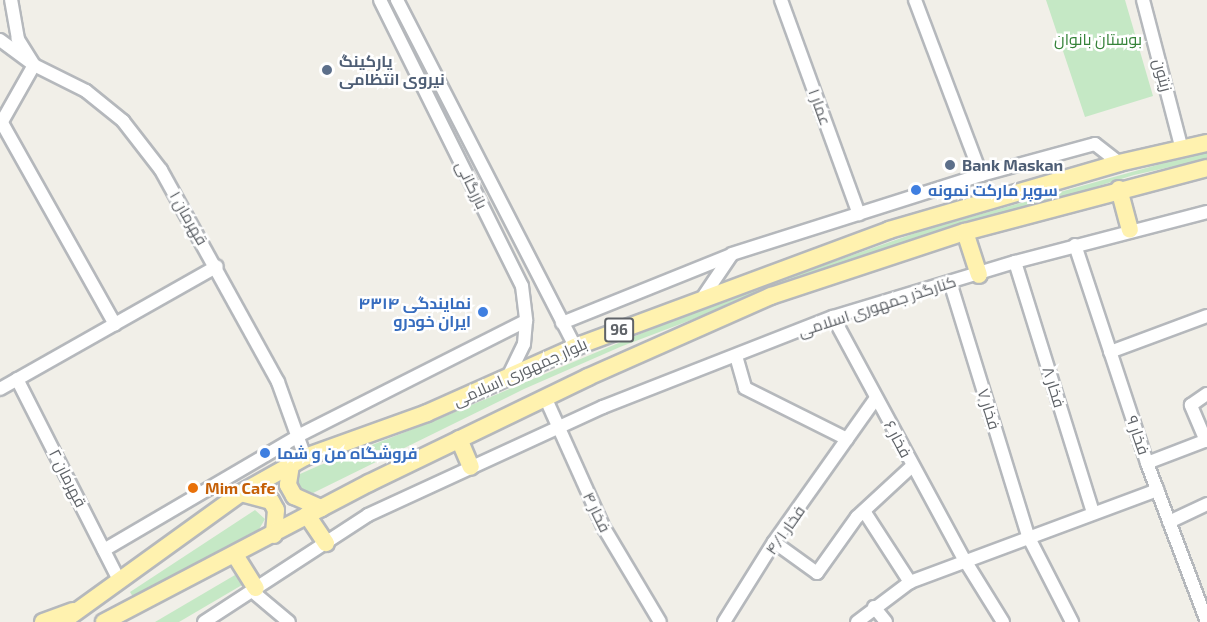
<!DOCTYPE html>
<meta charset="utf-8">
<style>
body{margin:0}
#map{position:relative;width:1207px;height:622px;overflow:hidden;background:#f1efe8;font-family:"Exo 2",Cairo,sans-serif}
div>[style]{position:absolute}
.green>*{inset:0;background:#c5e8c5}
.roads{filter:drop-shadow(2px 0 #b5b8bc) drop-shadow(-2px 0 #b5b8bc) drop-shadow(0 2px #b5b8bc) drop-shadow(0 -2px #b5b8bc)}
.minor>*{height:12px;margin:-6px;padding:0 6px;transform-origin:6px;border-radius:6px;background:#fff}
.major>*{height:16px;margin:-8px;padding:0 8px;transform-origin:8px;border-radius:8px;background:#fff2af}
.dots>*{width:16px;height:16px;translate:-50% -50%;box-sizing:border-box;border:3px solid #fff;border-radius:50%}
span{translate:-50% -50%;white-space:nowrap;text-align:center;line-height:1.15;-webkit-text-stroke:5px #fff;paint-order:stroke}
.shield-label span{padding:2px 4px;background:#fff;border:2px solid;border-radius:4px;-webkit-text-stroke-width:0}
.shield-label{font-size:15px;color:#5f6368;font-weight:700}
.park-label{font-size:16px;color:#348238}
.service-label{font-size:16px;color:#4e5e75;font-weight:700}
.left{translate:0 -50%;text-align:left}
.street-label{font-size:16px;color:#5f6368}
.shop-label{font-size:16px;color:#366cbe;font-weight:700}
.right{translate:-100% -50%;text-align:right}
.food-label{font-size:16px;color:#c56008;font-weight:700}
</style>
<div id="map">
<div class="green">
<i style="clip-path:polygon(1046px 0,1125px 0,1153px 96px,1085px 117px)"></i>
<i style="clip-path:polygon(1207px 151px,1207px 159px,1134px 175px,807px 276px,620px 347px,524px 389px,313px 493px,300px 489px,296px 482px,300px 474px,318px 466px,431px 422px,704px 307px,927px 229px)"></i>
<i style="clip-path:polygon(255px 510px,265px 519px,258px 531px,133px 597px,130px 592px)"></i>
<i style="clip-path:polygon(235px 575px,242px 585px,179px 622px,155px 622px)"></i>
</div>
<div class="roads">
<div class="minor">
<i style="left:380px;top:0;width:319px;rotate:63.6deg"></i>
<i style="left:522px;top:286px;width:35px;rotate:83deg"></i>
<i style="left:526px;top:321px;width:23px;rotate:95deg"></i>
<i style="left:524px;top:344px;width:37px;rotate:116deg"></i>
<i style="left:397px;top:0;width:390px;rotate:62.8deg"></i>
<i style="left:781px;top:0;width:228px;rotate:70deg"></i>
<i style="left:915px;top:0;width:187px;rotate:69.3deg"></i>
<i style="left:1143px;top:0;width:155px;rotate:75.4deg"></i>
<i style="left:0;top:40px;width:42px;rotate:36.3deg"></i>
<i style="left:34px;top:65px;width:58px;rotate:26.6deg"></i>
<i style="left:86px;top:91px;width:48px;rotate:39deg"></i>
<i style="left:123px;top:121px;width:62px;rotate:52.2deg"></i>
<i style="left:161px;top:170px;width:242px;rotate:61.1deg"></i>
<i style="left:278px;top:382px;width:80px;rotate:70.2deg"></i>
<i style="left:2px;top:123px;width:231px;rotate:60.7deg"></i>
<i style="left:0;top:125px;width:69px;rotate:-60.5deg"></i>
<i style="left:34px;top:65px;width:31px;rotate:-122deg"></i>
<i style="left:18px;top:39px;width:40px;rotate:-100deg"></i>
<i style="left:1075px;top:245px;width:230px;rotate:71.7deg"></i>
<i style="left:1147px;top:463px;width:170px;rotate:69.3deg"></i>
<i style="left:1015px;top:262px;width:263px;rotate:72.7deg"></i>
<i style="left:950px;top:282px;width:266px;rotate:72.9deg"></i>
<i style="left:1028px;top:536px;width:97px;rotate:62.9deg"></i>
<i style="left:701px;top:300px;width:55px;rotate:-56deg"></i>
<i style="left:732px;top:254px;width:261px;rotate:-17.6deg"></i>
<i style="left:981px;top:175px;width:118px;rotate:-15.2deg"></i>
<i style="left:1095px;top:144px;width:31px;rotate:38deg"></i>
<i style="left:833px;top:317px;width:275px;rotate:61.6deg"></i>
<i style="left:964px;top:559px;width:74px;rotate:58.2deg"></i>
<i style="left:562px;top:323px;width:182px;rotate:-21.9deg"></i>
<i style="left:1110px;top:352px;width:103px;rotate:-20.4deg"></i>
<i style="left:736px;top:356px;width:33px;rotate:74deg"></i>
<i style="left:745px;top:388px;width:114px;rotate:26.6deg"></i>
<i style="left:17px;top:379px;width:223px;rotate:63.1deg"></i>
<i style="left:0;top:389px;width:249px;rotate:-29.5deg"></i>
<i style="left:545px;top:397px;width:144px;rotate:65.8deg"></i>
<i style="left:604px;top:528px;width:109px;rotate:59.2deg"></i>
<i style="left:1206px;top:441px;width:39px;rotate:-113deg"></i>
<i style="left:1191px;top:405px;width:19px;rotate:-35deg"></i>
<i style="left:1147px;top:463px;width:64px;rotate:-21deg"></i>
<i style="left:864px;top:511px;width:85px;rotate:57.1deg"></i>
<i style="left:1169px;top:522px;width:42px;rotate:-25.3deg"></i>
<i style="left:774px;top:542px;width:53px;rotate:35.8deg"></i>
<i style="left:817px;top:573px;width:69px;rotate:-54.5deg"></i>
<i style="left:857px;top:517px;width:75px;rotate:-42.8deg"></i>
<i style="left:104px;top:550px;width:227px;rotate:-30.4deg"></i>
<i style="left:300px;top:435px;width:253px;rotate:-26.8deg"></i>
<i style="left:252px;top:591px;width:48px;rotate:40deg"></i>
<i style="left:874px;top:607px;width:19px;rotate:51deg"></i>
<i style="left:204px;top:622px;width:196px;rotate:-33.1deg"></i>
<i style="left:368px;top:515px;width:259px;rotate:-24.7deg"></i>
<i style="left:603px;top:407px;width:247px;rotate:-21.4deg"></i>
<i style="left:833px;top:317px;width:190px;rotate:-16.8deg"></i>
<i style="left:1015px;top:262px;width:198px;rotate:-14.6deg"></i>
<i style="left:724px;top:622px;width:94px;rotate:-58deg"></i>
<i style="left:774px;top:542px;width:176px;rotate:-54.7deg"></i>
<i style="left:857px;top:622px;width:66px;rotate:-37deg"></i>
<i style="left:910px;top:582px;width:264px;rotate:-20.4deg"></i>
</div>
<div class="major">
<i style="left:1119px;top:189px;width:42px;rotate:75deg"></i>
<i style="left:965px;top:232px;width:45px;rotate:72deg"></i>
<i style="left:459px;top:439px;width:30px;rotate:67deg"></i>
<i style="left:291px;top:465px;width:20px;rotate:99deg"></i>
<i style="left:288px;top:485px;width:13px;rotate:61deg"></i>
<i style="left:294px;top:496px;width:30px;rotate:24deg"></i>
<i style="left:241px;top:493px;width:31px;rotate:15deg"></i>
<i style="left:271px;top:501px;width:10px;rotate:61deg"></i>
<i style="left:276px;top:510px;width:25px;rotate:95deg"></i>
<i style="left:307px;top:515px;width:34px;rotate:56deg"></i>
<i style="left:235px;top:555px;width:39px;rotate:58deg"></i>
<i style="left:43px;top:622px;width:32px;rotate:-20deg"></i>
<i style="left:62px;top:622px;width:221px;rotate:-35.8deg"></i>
<i style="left:241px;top:493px;width:73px;rotate:-29.4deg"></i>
<i style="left:305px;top:457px;width:130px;rotate:-19.8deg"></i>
<i style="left:427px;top:413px;width:162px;rotate:-24deg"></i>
<i style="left:575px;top:347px;width:335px;rotate:-20.4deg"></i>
<i style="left:889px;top:230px;width:240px;rotate:-16.2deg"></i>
<i style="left:1119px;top:163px;width:90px;rotate:-12.8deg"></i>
<i style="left:104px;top:622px;width:299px;rotate:-27.7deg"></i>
<i style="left:369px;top:483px;width:243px;rotate:-25.8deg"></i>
<i style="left:588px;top:377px;width:200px;rotate:-23.9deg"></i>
<i style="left:771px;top:296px;width:204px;rotate:-18.3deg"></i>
<i style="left:965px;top:232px;width:250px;rotate:-14.8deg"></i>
</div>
</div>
<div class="dots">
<i style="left:327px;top:70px;background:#5c6f8a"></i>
<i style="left:950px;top:165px;background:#5c6f8a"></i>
<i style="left:916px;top:190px;background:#3f7fe0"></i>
<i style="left:483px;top:312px;background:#3f7fe0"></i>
<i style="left:265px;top:453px;background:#3f7fe0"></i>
<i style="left:193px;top:488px;background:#e8710a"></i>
</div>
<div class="shield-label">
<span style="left:619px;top:330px">96</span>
</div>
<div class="park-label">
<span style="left:1098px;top:39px">بوستان بانوان</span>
</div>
<div class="service-label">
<span class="left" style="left:339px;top:70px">پارکینگ<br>نیروی انتظامی</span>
<span class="left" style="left:962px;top:165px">Bank Maskan</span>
</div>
<div class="street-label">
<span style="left:1163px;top:75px;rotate:75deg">زیتون</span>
<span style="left:820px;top:107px;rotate:70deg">عمار ۱</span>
<span style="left:472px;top:185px;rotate:64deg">بازرگانی</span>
<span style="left:189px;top:218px;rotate:60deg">قهرمان ۱</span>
<span style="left:877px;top:306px;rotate:-18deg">کنارگذر جمهوری اسلامی</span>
<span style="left:520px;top:372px;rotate:-24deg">بلوار جمهوری اسلامی</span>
<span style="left:1054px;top:387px;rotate:73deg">فخار ۸</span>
<span style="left:989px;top:409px;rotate:73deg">فخار ۷</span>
<span style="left:1138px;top:435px;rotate:71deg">فخار ۹</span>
<span style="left:898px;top:439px;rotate:62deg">فخار ۶</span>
<span style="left:68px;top:478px;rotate:63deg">قهرمان ۲</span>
<span style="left:597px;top:512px;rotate:64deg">فخار ۴</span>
<span style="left:785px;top:530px;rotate:-55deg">فخار ۴/۱</span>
</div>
<div class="shop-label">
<span class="left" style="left:928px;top:190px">سوپر مارکت نمونه</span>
<span class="right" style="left:471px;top:312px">نمایندگی ۴۳۱۴<br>ایران خودرو</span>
<span class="left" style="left:277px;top:453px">فروشگاه من و شما</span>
</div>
<div class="food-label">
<span class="left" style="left:205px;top:488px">Mim Cafe</span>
</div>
</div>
